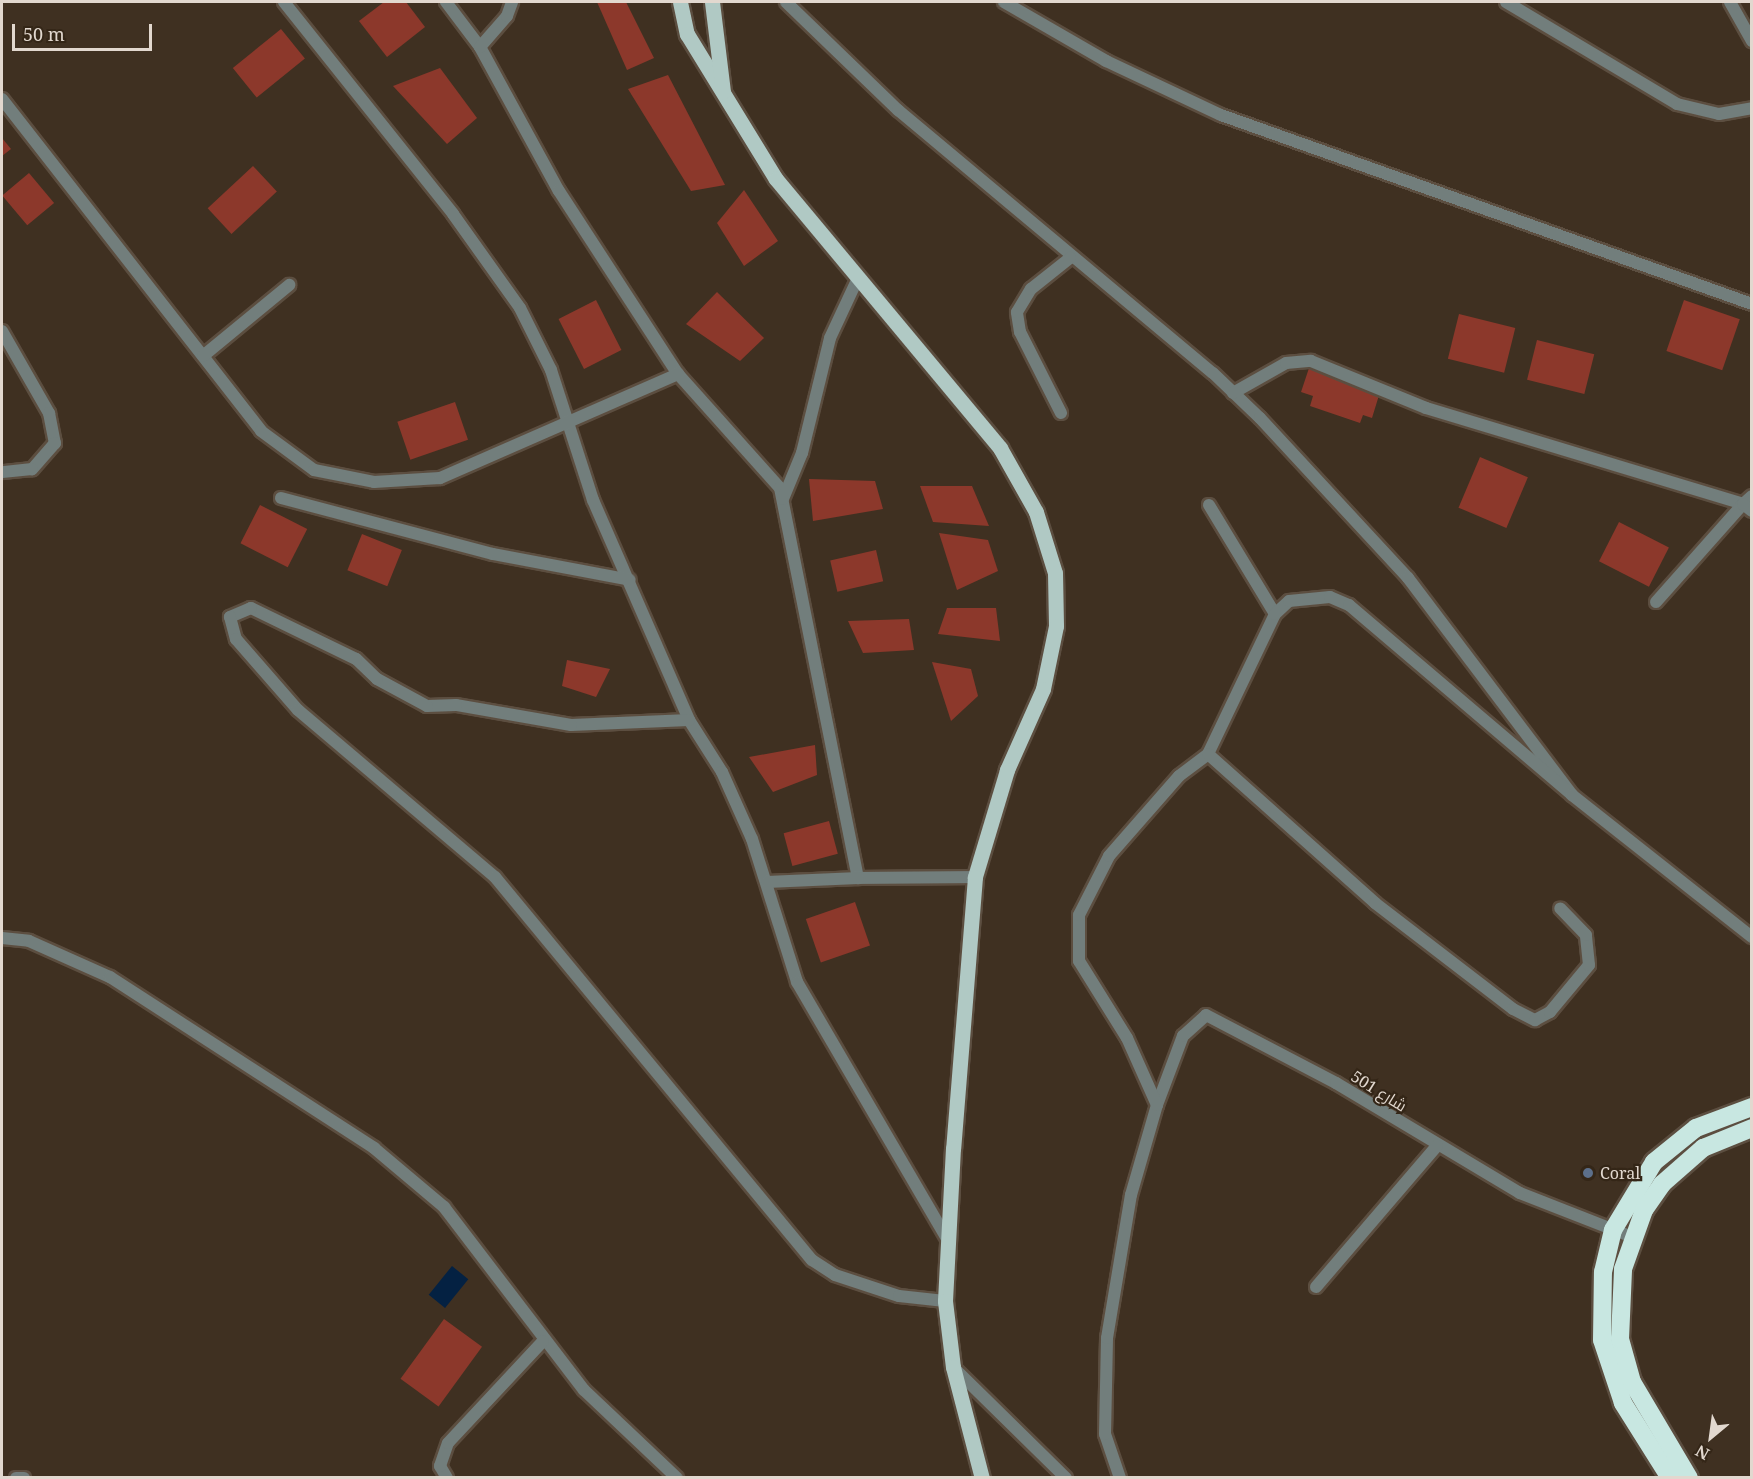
<!DOCTYPE html>
<meta charset="utf-8">
<style>
body{margin:0}
#map{position:relative;width:1753px;height:1479px;overflow:hidden;background:#3f3021;font-family:"Noto Serif",Cairo,serif}
div>[style]{position:absolute}
.water>*{inset:0;background:#042142;transform-origin:0 0}
.building>*{inset:0;background:#8c382b;transform-origin:0 0}
.roads{filter:drop-shadow(2px 0 #5c4e40) drop-shadow(-2px 0 #5c4e40) drop-shadow(0 2px #5c4e40) drop-shadow(0 -2px #5c4e40)}
.minor>*{height:12px;margin:-6px;padding:0 6px;transform-origin:6px;border-radius:6px;background:#727e7c}
.primary>*{height:15px;margin:-7.5px;padding:0 7.5px;transform-origin:7.5px;border-radius:7.5px;background:#b0c9c4}
.motorway>*{height:18px;margin:-9px;padding:0 9px;transform-origin:9px;border-radius:9px;background:#c8e7e1}
.dots>*{width:16px;height:16px;translate:-50% -50%;box-sizing:border-box;border:3px solid #342617;border-radius:50%}
span{translate:-50% -50%;white-space:nowrap;text-align:center;line-height:1.15;-webkit-text-stroke:4.5px #342617;paint-order:stroke}
.street-label{font-size:16px;color:#e2d8cf}
.poi-label{font-size:16px;color:#e2d8cf}
.left{translate:0 -50%;text-align:left}
.frame{position:absolute;inset:0;border:3px solid #e2d8cf;pointer-events:none}
.north{position:absolute;left:1681px;top:1407px;width:60px;height:60px;-webkit-text-stroke:4px #342617;paint-order:stroke;rotate:209deg;font-size:16px;font-weight:700;line-height:24px;text-align:center;color:#e2d8cf}
.north::after{content:'';display:block;margin:auto;width:21px;height:27px;background:#e2d8cf;clip-path:polygon(50% 0,100% 100%,50% 72%,0 100%)}
.scale{position:absolute;left:12px;top:24px;width:140px;height:27px;box-sizing:border-box;border:3px solid #e2d8cf;border-top:0;padding-left:8px;font-size:18px;line-height:21px;white-space:nowrap;color:#e2d8cf;-webkit-text-stroke:4px #342617;paint-order:stroke}
</style>
<div id="map">
<div class="water">
<i style="left:452px;top:1266px;width:21px;height:37px;rotate:39deg"></i>
</div>
<div class="building">
<i style="clip-path:polygon(384px 2px,406px 2px,425px 27px,387px 57px,359px 21px)"></i>
<i style="clip-path:polygon(597px 2px,626px 2px,654px 58px,627px 70px)"></i>
<i style="left:281px;top:29px;width:38px;height:62px;rotate:51deg"></i>
<i style="clip-path:polygon(440px 68px,477px 118px,447px 144px,393px 86px)"></i>
<i style="clip-path:polygon(668px 75px,725px 185px,691px 191px,628px 89px)"></i>
<i style="clip-path:polygon(2px 138px,11px 149px,2px 156px)"></i>
<i style="left:253px;top:166px;width:35px;height:62px;rotate:47deg"></i>
<i style="left:29px;top:173px;width:39px;height:35px;rotate:50deg"></i>
<i style="clip-path:polygon(744px 190px,778px 241px,744px 266px,717px 223px)"></i>
<i style="clip-path:polygon(717px 292px,764px 338px,740px 361px,686px 324px)"></i>
<i style="left:596px;top:300px;width:56px;height:42px;rotate:63deg"></i>
<i style="left:1684px;top:300px;width:59px;height:54px;rotate:19deg"></i>
<i style="left:1459px;top:314px;width:58px;height:46px;rotate:14deg"></i>
<i style="left:1537px;top:340px;width:59px;height:41px;rotate:14deg"></i>
<i style="clip-path:polygon(1309px 368px,1380px 392px,1372px 418px,1363px 415px,1360px 423px,1310px 406px,1313px 396px,1301px 392px)"></i>
<i style="left:455px;top:402px;width:40px;height:61px;rotate:71deg"></i>
<i style="left:1480px;top:457px;width:52px;height:55px;rotate:23deg"></i>
<i style="clip-path:polygon(809px 479px,875px 481px,883px 509px,813px 521px)"></i>
<i style="clip-path:polygon(920px 486px,972px 486px,989px 526px,933px 522px)"></i>
<i style="left:260px;top:505px;width:53px;height:43px;rotate:27deg"></i>
<i style="left:1619px;top:522px;width:56px;height:44px;rotate:27deg"></i>
<i style="clip-path:polygon(939px 533px,988px 540px,998px 571px,957px 590px)"></i>
<i style="left:362px;top:534px;width:43px;height:39px;rotate:22deg"></i>
<i style="left:876px;top:550px;width:32px;height:47px;rotate:77deg"></i>
<i style="clip-path:polygon(947px 608px,996px 608px,1000px 641px,938px 634px)"></i>
<i style="clip-path:polygon(909px 619px,914px 650px,863px 653px,848px 621px)"></i>
<i style="clip-path:polygon(567px 660px,610px 669px,596px 697px,562px 686px)"></i>
<i style="clip-path:polygon(932px 662px,971px 669px,978px 696px,951px 721px)"></i>
<i style="clip-path:polygon(815px 745px,817px 775px,773px 792px,749px 757px)"></i>
<i style="left:829px;top:821px;width:34px;height:47px;rotate:75deg"></i>
<i style="left:855px;top:902px;width:46px;height:52px;rotate:71deg"></i>
<i style="left:444px;top:1319px;width:47px;height:74px;rotate:36deg"></i>
</div>
<div class="roads">
<div class="minor">
<i style="left:284px;top:2px;width:271px;rotate:51.4deg"></i>
<i style="left:453px;top:214px;width:115px;rotate:54.5deg"></i>
<i style="left:520px;top:308px;width:69px;rotate:63.4deg"></i>
<i style="left:551px;top:370px;width:137px;rotate:72.1deg"></i>
<i style="left:593px;top:500px;width:240px;rotate:66.4deg"></i>
<i style="left:689px;top:720px;width:62px;rotate:57.6deg"></i>
<i style="left:722px;top:772px;width:73px;rotate:65.9deg"></i>
<i style="left:752px;top:839px;width:150px;rotate:72.5deg"></i>
<i style="left:797px;top:982px;width:298px;rotate:59.7deg"></i>
<i style="left:446px;top:2px;width:56px;rotate:52.9deg"></i>
<i style="left:480px;top:47px;width:164px;rotate:61.3deg"></i>
<i style="left:559px;top:191px;width:218px;rotate:57deg"></i>
<i style="left:678px;top:374px;width:153px;rotate:48.2deg"></i>
<i style="left:780px;top:488px;width:398px;rotate:78.7deg"></i>
<i style="left:858px;top:878px;width:117px;rotate:-0.5deg"></i>
<i style="left:786px;top:2px;width:156px;rotate:44deg"></i>
<i style="left:898px;top:110px;width:410px;rotate:39.9deg"></i>
<i style="left:1213px;top:373px;width:65px;rotate:43.8deg"></i>
<i style="left:1260px;top:418px;width:218px;rotate:47.2deg"></i>
<i style="left:1408px;top:578px;width:272px;rotate:52.9deg"></i>
<i style="left:1004px;top:2px;width:118px;rotate:30deg"></i>
<i style="left:1106px;top:61px;width:127px;rotate:25.2deg"></i>
<i style="left:1221px;top:115px;width:564px;rotate:19.59deg"></i>
<i style="left:1506px;top:2px;width:199px;rotate:30.8deg"></i>
<i style="left:1677px;top:104px;width:43px;rotate:13.4deg"></i>
<i style="left:1719px;top:114px;width:34px;rotate:-10deg"></i>
<i style="left:1730px;top:2px;width:45px;rotate:60.6deg"></i>
<i style="left:480px;top:47px;width:41px;rotate:-48.9deg"></i>
<i style="left:507px;top:16px;width:15px;rotate:-70deg"></i>
<i style="left:2px;top:99px;width:421px;rotate:52deg"></i>
<i style="left:261px;top:431px;width:66px;rotate:36.3deg"></i>
<i style="left:314px;top:470px;width:61px;rotate:11.3deg"></i>
<i style="left:374px;top:482px;width:66px;rotate:-3.5deg"></i>
<i style="left:440px;top:478px;width:260px;rotate:-23.6deg"></i>
<i style="left:2px;top:331px;width:95px;rotate:60.2deg"></i>
<i style="left:49px;top:413px;width:31px;rotate:79deg"></i>
<i style="left:55px;top:443px;width:35px;rotate:131deg"></i>
<i style="left:32px;top:469px;width:30px;rotate:174deg"></i>
<i style="left:203px;top:356px;width:112px;rotate:-39.5deg"></i>
<i style="left:1233px;top:393px;width:61px;rotate:-29.5deg"></i>
<i style="left:1286px;top:363px;width:25px;rotate:-5deg"></i>
<i style="left:1311px;top:361px;width:124px;rotate:22.2deg"></i>
<i style="left:1426px;top:408px;width:331px;rotate:16.8deg"></i>
<i style="left:1743px;top:504px;width:131px;rotate:131.6deg"></i>
<i style="left:1061px;top:413px;width:91px;rotate:-116.8deg"></i>
<i style="left:1020px;top:332px;width:20px;rotate:-99deg"></i>
<i style="left:1017px;top:312px;width:27px;rotate:-59deg"></i>
<i style="left:1031px;top:289px;width:50px;rotate:-38.5deg"></i>
<i style="left:1752px;top:496px;width:12px;rotate:138deg"></i>
<i style="left:1743px;top:504px;width:11px;rotate:38deg"></i>
<i style="left:281px;top:498px;width:219px;rotate:14.8deg"></i>
<i style="left:493px;top:554px;width:139px;rotate:10.7deg"></i>
<i style="left:783px;top:499px;width:50px;rotate:-67.6deg"></i>
<i style="left:802px;top:453px;width:118px;rotate:-76.3deg"></i>
<i style="left:830px;top:338px;width:66px;rotate:-65deg"></i>
<i style="left:1209px;top:505px;width:127px;rotate:58.8deg"></i>
<i style="left:689px;top:720px;width:118px;rotate:177.6deg"></i>
<i style="left:571px;top:725px;width:117px;rotate:-170.1deg"></i>
<i style="left:456px;top:705px;width:29px;rotate:178deg"></i>
<i style="left:427px;top:706px;width:57px;rotate:-151.6deg"></i>
<i style="left:377px;top:679px;width:29px;rotate:-136deg"></i>
<i style="left:356px;top:659px;width:117px;rotate:-154.1deg"></i>
<i style="left:251px;top:608px;width:23px;rotate:157deg"></i>
<i style="left:230px;top:617px;width:23px;rotate:75deg"></i>
<i style="left:236px;top:639px;width:94px;rotate:48.9deg"></i>
<i style="left:298px;top:710px;width:258px;rotate:40.3deg"></i>
<i style="left:495px;top:877px;width:497px;rotate:50.4deg"></i>
<i style="left:812px;top:1260px;width:27px;rotate:33deg"></i>
<i style="left:835px;top:1275px;width:67px;rotate:18.2deg"></i>
<i style="left:899px;top:1296px;width:46px;rotate:6.2deg"></i>
<i style="left:1208px;top:754px;width:155px;rotate:-64.4deg"></i>
<i style="left:1275px;top:614px;width:19px;rotate:-43deg"></i>
<i style="left:1289px;top:601px;width:41px;rotate:-5.6deg"></i>
<i style="left:1330px;top:597px;width:21px;rotate:23deg"></i>
<i style="left:1349px;top:605px;width:293px;rotate:40.4deg"></i>
<i style="left:1572px;top:795px;width:229px;rotate:38.3deg"></i>
<i style="left:767px;top:882px;width:91px;rotate:-2.5deg"></i>
<i style="left:2px;top:938px;width:27px;rotate:6deg"></i>
<i style="left:29px;top:941px;width:89px;rotate:24deg"></i>
<i style="left:110px;top:977px;width:315px;rotate:32.9deg"></i>
<i style="left:374px;top:1148px;width:92px;rotate:40.1deg"></i>
<i style="left:444px;top:1207px;width:230px;rotate:52.6deg"></i>
<i style="left:584px;top:1390px;width:128px;rotate:43.4deg"></i>
<i style="left:1157px;top:1105px;width:74px;rotate:-69.4deg"></i>
<i style="left:1183px;top:1036px;width:31px;rotate:-42deg"></i>
<i style="left:1206px;top:1015px;width:147px;rotate:27.6deg"></i>
<i style="left:1336px;top:1083px;width:214px;rotate:30.9deg"></i>
<i style="left:1520px;top:1193px;width:120px;rotate:21.4deg"></i>
<i style="left:1316px;top:1287px;width:186px;rotate:-49.4deg"></i>
<i style="left:954px;top:1368px;width:157px;rotate:44.5deg"></i>
<i style="left:16px;top:1478px;width:8px"></i>
<i style="left:447px;top:1478px;width:14px;rotate:-120deg"></i>
<i style="left:440px;top:1466px;width:24px;rotate:-71deg"></i>
<i style="left:448px;top:1443px;width:139px;rotate:-47deg"></i>
<i style="left:1120px;top:1478px;width:46px;rotate:-108.8deg"></i>
<i style="left:1105px;top:1434px;width:96px;rotate:-88.8deg"></i>
<i style="left:1107px;top:1338px;width:145px;rotate:-80.5deg"></i>
<i style="left:1131px;top:1195px;width:94px;rotate:-73.9deg"></i>
<i style="left:1157px;top:1105px;width:73px;rotate:-114.1deg"></i>
<i style="left:1127px;top:1038px;width:91px;rotate:-121.9deg"></i>
<i style="left:1079px;top:961px;width:46px;rotate:-90deg"></i>
<i style="left:1079px;top:915px;width:66px;rotate:-63deg"></i>
<i style="left:1109px;top:856px;width:106px;rotate:-48.8deg"></i>
<i style="left:1179px;top:776px;width:36px;rotate:-37deg"></i>
<i style="left:1208px;top:754px;width:224px;rotate:41.7deg"></i>
<i style="left:1375px;top:903px;width:174px;rotate:37.5deg"></i>
<i style="left:1513px;top:1009px;width:25px;rotate:27deg"></i>
<i style="left:1535px;top:1020px;width:17px;rotate:-28deg"></i>
<i style="left:1550px;top:1012px;width:61px;rotate:-50.3deg"></i>
<i style="left:1589px;top:965px;width:30px;rotate:-96deg"></i>
<i style="left:1586px;top:935px;width:37px;rotate:-134deg"></i>
</div>
<div class="primary">
<i style="left:680px;top:2px;width:33px;rotate:78deg"></i>
<i style="left:687px;top:34px;width:170px;rotate:58.5deg"></i>
<i style="left:776px;top:179px;width:350px;rotate:50.2deg"></i>
<i style="left:1000px;top:448px;width:73px;rotate:60.6deg"></i>
<i style="left:1036px;top:512px;width:64px;rotate:72.7deg"></i>
<i style="left:1055px;top:573px;width:53px;rotate:88.9deg"></i>
<i style="left:1056px;top:626px;width:64px;rotate:101.7deg"></i>
<i style="left:1043px;top:689px;width:89px;rotate:114deg"></i>
<i style="left:1007px;top:770px;width:112px;rotate:106.7deg"></i>
<i style="left:975px;top:877px;width:272px;rotate:94.6deg"></i>
<i style="left:953px;top:1148px;width:153px;rotate:93deg"></i>
<i style="left:945px;top:1301px;width:66px;rotate:83.1deg"></i>
<i style="left:953px;top:1367px;width:115px;rotate:75.4deg"></i>
<i style="left:712px;top:2px;width:90px;rotate:83deg"></i>
</div>
<div class="motorway">
<i style="left:1670px;top:1478px;width:89px;rotate:-122.1deg"></i>
<i style="left:1623px;top:1403px;width:66px;rotate:-108.4deg"></i>
<i style="left:1602px;top:1340px;width:68px;rotate:-89.2deg"></i>
<i style="left:1603px;top:1272px;width:43px;rotate:-76.6deg"></i>
<i style="left:1613px;top:1230px;width:79px;rotate:-58.9deg"></i>
<i style="left:1654px;top:1162px;width:54px;rotate:-39deg"></i>
<i style="left:1696px;top:1128px;width:60px;rotate:-20.6deg"></i>
<i style="left:1689px;top:1478px;width:112px;rotate:-120.7deg"></i>
<i style="left:1632px;top:1382px;width:45px;rotate:-105.6deg"></i>
<i style="left:1620px;top:1339px;width:70px;rotate:-87.5deg"></i>
<i style="left:1623px;top:1269px;width:63px;rotate:-70.4deg"></i>
<i style="left:1644px;top:1210px;width:32px;rotate:-55deg"></i>
<i style="left:1662px;top:1184px;width:55px;rotate:-41.3deg"></i>
<i style="left:1703px;top:1148px;width:53px;rotate:-22.2deg"></i>
</div>
</div>
<div class="dots">
<i style="left:1588px;top:1173px;background:#5c6f8a"></i>
</div>
<div class="street-label">
<span style="left:1379px;top:1091px;rotate:32deg">شارع 501</span>
</div>
<div class="poi-label">
<span class="left" style="left:1600px;top:1173px">Coral</span>
</div>
<div class="frame"></div>
<div class="north">N</div>
<div class="scale">50 m</div>
</div>
